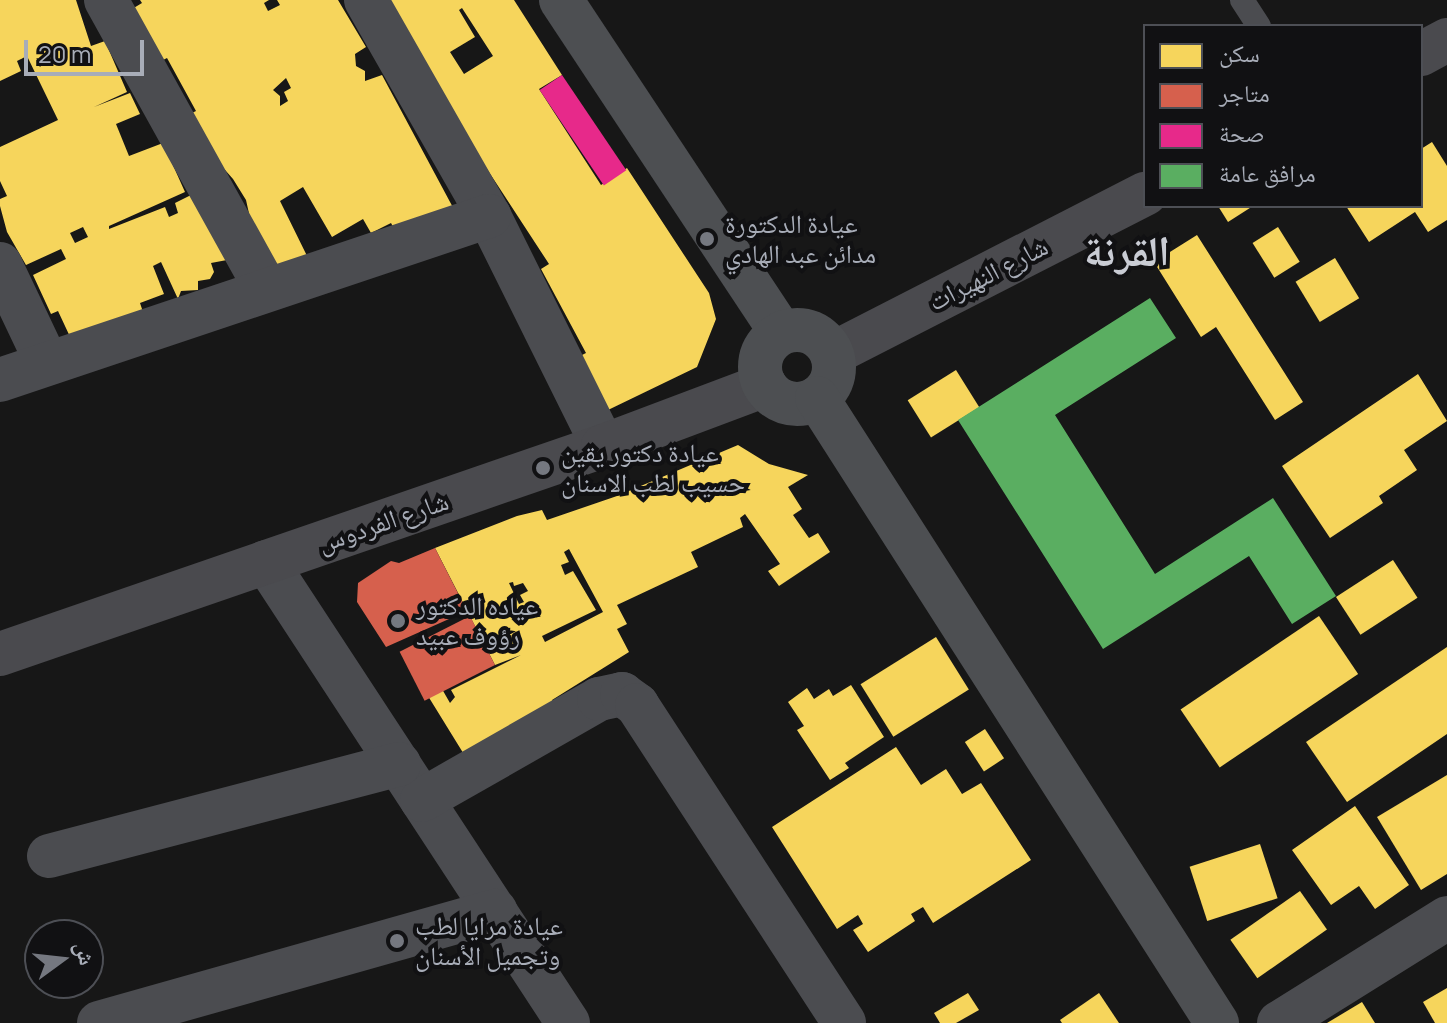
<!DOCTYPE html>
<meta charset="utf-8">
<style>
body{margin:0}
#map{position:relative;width:1447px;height:1023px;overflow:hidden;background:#171717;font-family:Manrope,"Noto Naskh Arabic",sans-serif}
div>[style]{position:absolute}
.homes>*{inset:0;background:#f6d55c;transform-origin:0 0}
.shops>*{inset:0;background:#d6604d;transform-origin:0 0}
.health>*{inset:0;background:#e7298a;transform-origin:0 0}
.public>*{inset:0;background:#5aae61}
.lane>*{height:24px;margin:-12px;padding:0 12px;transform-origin:12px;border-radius:12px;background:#4b4c50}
.street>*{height:44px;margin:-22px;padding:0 22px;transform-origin:22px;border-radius:22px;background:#4b4c50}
.secondary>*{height:44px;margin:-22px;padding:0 22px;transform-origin:22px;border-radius:22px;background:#4a4a4e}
.primary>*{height:44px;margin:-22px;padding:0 22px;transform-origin:22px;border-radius:22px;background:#4d4f52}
.primary>.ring{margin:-22px;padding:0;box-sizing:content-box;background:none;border:44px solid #4d4f52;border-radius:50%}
.dots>*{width:22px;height:22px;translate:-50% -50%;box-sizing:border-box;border:4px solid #111113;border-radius:50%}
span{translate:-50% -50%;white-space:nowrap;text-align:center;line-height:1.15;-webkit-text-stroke:8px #111113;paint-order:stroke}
.poi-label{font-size:26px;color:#a8adb8}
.left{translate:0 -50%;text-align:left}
.street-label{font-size:26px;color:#a8adb8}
.town-label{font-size:42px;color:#c9ccd4;font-weight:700}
.legend{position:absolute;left:1143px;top:24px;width:280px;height:184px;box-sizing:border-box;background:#111113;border:2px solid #4d4f55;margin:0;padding:10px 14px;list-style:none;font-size:24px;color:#a8adb8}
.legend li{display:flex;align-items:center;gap:16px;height:40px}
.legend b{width:40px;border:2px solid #4d4f55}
.north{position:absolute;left:24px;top:919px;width:80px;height:80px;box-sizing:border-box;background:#111113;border:2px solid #4d4f55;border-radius:50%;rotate:75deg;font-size:22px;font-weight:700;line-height:32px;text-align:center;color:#a8adb8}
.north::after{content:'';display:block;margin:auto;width:28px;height:36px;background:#757880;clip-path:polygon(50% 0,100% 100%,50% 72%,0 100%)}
.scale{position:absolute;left:24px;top:40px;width:120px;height:36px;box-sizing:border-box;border:4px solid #a8adb8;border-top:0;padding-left:10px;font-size:24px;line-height:28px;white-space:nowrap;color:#a8adb8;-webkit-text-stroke:6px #111113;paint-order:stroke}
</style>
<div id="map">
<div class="homes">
<i style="clip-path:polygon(evenodd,0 0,76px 0,91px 46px,105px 41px,127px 92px,94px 107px,130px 93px,140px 114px,116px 124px,129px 156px,163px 143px,185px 192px,109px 226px,109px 229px,165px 207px,169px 217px,178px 213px,175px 203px,195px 193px,227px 260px,211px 263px,214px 272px,210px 279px,198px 281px,198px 290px,181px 291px,178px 299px,161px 262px,153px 266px,164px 294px,140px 303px,146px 321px,72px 341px,58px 311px,51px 314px,33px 275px,66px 259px,61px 249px,26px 265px,7px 232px,0 206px,0 199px,7px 196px,0 181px,0 147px,58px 120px,27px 56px,17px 61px,21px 71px,0 81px,0 0,83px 227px,88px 237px,75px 243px,70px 233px,83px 227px)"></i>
<i style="clip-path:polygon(evenodd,140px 0,269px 0,264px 3px,268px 11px,280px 5px,277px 0,338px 0,366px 47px,355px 54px,356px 66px,365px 71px,365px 81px,382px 75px,457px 215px,397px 234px,391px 223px,371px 233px,363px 219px,332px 237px,303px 187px,280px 201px,310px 262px,279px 274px,250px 218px,246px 200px,233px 179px,211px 154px,192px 113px,196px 111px,167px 58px,159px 62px,132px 9px,142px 3px,140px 0,286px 78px,291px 88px,284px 92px,288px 101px,280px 106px,280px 96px,273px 90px,286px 78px)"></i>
<i style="clip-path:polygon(evenodd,386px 0,514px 0,562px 75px,539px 89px,601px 185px,627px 168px,709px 293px,716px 319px,697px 367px,608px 410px,578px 357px,586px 353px,541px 269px,549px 264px,464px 134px,386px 0,462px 8px,493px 56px,464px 74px,450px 52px,475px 37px,459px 10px,462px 8px)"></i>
<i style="clip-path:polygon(1432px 142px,1447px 166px,1447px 220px,1428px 232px,1415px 212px,1369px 242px,1346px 206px,1421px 206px,1421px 149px)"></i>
<i style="clip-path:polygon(1218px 206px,1253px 206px,1228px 222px)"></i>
<i style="left:1278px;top:227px;width:41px;height:30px;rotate:58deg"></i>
<i style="clip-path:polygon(1197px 235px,1303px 402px,1275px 420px,1216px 327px,1201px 337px,1154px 262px)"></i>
<i style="left:1335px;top:258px;width:47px;height:46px;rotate:59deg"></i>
<i style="left:956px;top:370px;width:44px;height:57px;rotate:58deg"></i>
<i style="clip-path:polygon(1418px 374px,1447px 421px,1404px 450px,1417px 470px,1379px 496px,1383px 503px,1330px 538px,1282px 466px)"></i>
<i style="clip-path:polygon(evenodd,738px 445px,769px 464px,808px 475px,788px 487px,802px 509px,793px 515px,809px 538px,818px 533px,830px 552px,779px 586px,768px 571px,780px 564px,745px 514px,740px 518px,743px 527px,691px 552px,698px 567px,617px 605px,627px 624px,617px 629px,629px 652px,552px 700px,555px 706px,465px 756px,428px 696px,442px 689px,450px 703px,455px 697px,451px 690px,521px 655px,495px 665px,435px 548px,517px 516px,542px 510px,547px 520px,617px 496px,738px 445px,569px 549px,603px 612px,545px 642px,542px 636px,596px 610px,573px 571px,565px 575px,561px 565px,569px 562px,564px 552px,569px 549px,738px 445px,513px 582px,514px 586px,523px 583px,528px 591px,520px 595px,524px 602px,519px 604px,509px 583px,513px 582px)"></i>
<i style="left:1393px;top:560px;width:45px;height:68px;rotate:57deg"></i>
<i style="left:1319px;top:616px;width:70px;height:167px;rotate:56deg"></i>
<i style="left:936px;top:637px;width:62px;height:89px;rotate:58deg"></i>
<i style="clip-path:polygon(1447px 647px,1447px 734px,1347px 802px,1306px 742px)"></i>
<i style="clip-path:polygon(851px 685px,884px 737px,845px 763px,849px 768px,830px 780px,797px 730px,804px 726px,788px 702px,807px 688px,814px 699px,829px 689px,833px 696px)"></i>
<i style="left:985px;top:729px;width:35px;height:24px;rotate:57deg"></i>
<i style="clip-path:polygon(896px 747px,921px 785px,946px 769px,962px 794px,981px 783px,1031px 860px,933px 923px,923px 907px,911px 914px,915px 921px,868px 952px,853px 930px,863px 924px,858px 915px,837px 929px,772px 827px)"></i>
<i style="clip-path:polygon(1447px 775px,1447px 874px,1421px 890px,1377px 817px)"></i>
<i style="clip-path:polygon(1355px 806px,1409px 885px,1375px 909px,1359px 886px,1331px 905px,1292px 850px)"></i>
<i style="left:1260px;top:844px;width:57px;height:74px;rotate:72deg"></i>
<i style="left:1300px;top:891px;width:47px;height:85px;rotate:55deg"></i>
<i style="clip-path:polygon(1447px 988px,1447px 1023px,1435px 1023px,1423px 1002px)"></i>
<i style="clip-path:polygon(968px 993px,979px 1010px,956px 1023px,940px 1023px,934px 1013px)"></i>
<i style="clip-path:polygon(1099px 993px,1119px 1023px,1062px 1023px,1060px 1020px)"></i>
<i style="clip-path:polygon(1362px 1002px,1375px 1023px,1327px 1023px)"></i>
</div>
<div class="shops">
<i style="clip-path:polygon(435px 548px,467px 611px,386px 647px,357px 602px,358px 583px,391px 561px,399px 563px)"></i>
<i style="left:470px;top:616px;width:55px;height:79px;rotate:63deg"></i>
</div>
<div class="health">
<i style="left:562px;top:75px;width:115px;height:27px;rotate:56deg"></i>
</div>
<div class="public">
<i style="clip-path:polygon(1150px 298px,1176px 338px,1055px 415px,1155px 574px,1273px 498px,1336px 596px,1292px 624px,1249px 556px,1103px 649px,958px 420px)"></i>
</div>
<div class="lane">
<i style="left:1242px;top:0;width:31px;rotate:57deg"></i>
</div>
<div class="street">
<i style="left:106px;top:0;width:330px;rotate:61deg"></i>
<i style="left:366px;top:0;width:249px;rotate:60.3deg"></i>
<i style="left:489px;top:216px;width:257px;rotate:63.6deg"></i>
<i style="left:0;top:264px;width:110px;rotate:64.6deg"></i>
<i style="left:0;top:380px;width:516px;rotate:-18.54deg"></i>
<i style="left:266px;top:562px;width:551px;rotate:56.77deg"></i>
<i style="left:422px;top:800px;width:204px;rotate:-29.7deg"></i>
<i style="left:599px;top:699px;width:24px;rotate:-12deg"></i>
<i style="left:622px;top:694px;width:19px;rotate:36deg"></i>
<i style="left:637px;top:705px;width:379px;rotate:56.9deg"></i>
<i style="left:49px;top:856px;width:362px;rotate:-14.7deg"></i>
<i style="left:99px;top:1023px;width:412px;rotate:-15.8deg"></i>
<i style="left:1279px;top:1023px;width:198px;rotate:-32deg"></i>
</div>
<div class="secondary">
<i style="left:1421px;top:54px;width:30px;rotate:-28deg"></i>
<i style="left:832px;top:354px;width:352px;rotate:-27.1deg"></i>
<i style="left:0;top:654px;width:638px;rotate:-19.03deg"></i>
<i style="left:603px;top:446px;width:173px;rotate:-20.6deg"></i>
</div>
<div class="primary">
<i style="left:561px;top:0;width:399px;rotate:56.5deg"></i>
<i class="ring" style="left:760px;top:330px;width:30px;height:30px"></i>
<i style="left:817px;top:398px;width:742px;rotate:57.38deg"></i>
</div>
<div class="dots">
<i style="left:707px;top:239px;background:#757880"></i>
<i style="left:543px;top:468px;background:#757880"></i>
<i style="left:398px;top:621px;background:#757880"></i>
<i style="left:397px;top:941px;background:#757880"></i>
</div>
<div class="poi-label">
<span class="left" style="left:725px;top:239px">عيادة الدكتورة<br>مدائن عبد الهادي</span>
<span class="left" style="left:561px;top:468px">عيادة دكتور يقين<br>حسيب لطب الاسنان</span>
<span class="left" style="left:416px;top:621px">عياده الدكتور<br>رؤوف عبيد</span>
<span class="left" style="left:415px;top:941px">عيادة مرايا لطب<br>وتجميل الأسنان</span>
</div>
<div class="street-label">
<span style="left:988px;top:274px;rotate:-27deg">شارع النهيرات</span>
<span style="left:383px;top:522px;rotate:-19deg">شارع الفردوس</span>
</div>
<div class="town-label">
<span style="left:1127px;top:250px">القرنة</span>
</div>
<ul class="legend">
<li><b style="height:22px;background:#f6d55c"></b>سكن</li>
<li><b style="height:22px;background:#d6604d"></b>متاجر</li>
<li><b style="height:22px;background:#e7298a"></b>صحة</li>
<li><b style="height:22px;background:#5aae61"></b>مرافق عامة</li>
</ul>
<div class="north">ش</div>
<div class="scale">20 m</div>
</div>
